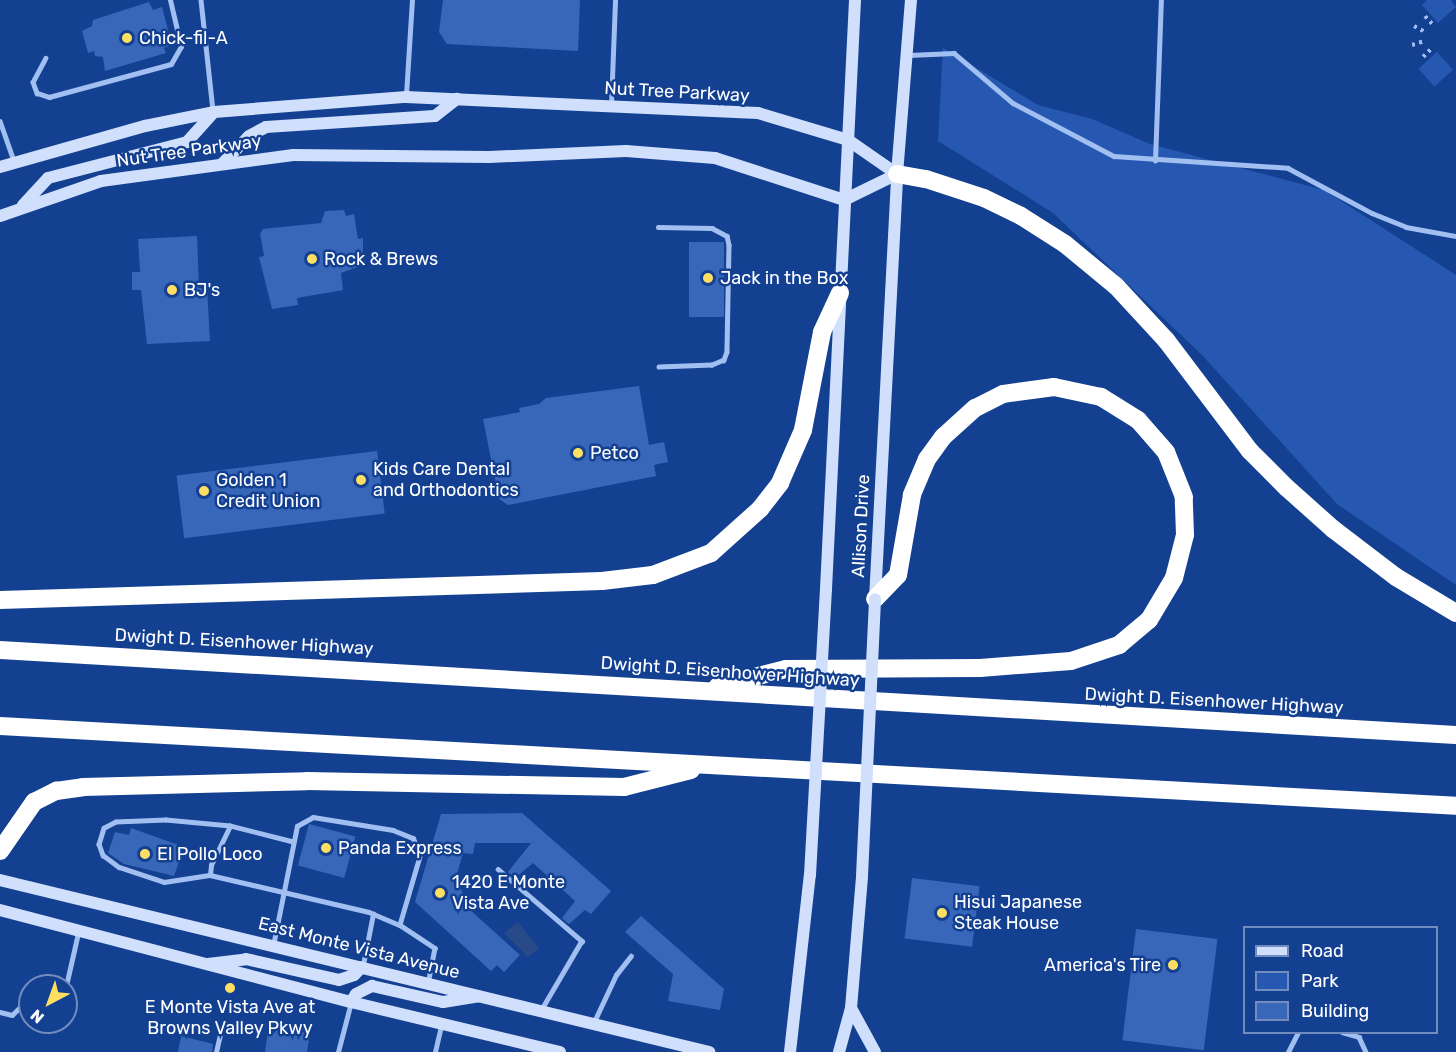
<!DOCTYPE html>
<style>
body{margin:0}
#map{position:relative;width:1456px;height:1052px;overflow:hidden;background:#144092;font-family:Rubik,sans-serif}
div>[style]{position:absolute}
.green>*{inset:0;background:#2658b1;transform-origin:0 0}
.water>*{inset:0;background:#294a88}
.building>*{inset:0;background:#3866b9;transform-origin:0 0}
.path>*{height:4px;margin-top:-2px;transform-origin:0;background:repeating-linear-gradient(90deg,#a2bff2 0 3px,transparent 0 7.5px)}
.lane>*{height:4.5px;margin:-2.25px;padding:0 2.25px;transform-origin:2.25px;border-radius:2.25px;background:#a2bff2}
.secondary>*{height:12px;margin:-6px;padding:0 6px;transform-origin:6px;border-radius:6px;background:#d0dffc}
.highway>*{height:18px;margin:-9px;padding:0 9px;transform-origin:9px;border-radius:9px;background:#fff}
.secondary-bridge>*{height:12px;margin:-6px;padding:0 6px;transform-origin:6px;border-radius:6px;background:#d0dffc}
.dots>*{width:16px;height:16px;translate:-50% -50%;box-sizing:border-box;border:3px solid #144092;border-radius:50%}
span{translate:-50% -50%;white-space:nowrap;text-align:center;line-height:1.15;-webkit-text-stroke:5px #144092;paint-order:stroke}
.poi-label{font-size:18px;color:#fff}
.left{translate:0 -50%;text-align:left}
.right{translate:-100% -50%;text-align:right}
.street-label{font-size:18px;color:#fff}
.legend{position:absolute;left:1243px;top:926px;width:195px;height:108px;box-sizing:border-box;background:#144092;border:2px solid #728cbe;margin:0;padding:8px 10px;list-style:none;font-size:18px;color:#fff}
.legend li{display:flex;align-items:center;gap:12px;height:30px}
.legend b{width:30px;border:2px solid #728cbe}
.north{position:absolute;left:18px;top:974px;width:60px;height:60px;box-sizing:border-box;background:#144092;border:2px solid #728cbe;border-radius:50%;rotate:221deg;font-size:16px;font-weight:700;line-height:24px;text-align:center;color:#fff}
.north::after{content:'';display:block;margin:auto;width:21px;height:27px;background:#ffdf62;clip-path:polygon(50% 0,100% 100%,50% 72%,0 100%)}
</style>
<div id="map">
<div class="green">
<i style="clip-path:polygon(1427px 0,1451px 0,1456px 7px,1438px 23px,1422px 5px)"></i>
<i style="clip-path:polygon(943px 48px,1038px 105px,1092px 119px,1150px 144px,1324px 190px,1456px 275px,1456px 585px,1337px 504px,1202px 355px,1053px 213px,938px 141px)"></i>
<i style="left:1437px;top:52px;width:24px;height:25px;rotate:48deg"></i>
</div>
<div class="water">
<i style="clip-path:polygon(518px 922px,539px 948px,528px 957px,504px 933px)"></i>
</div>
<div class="building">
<i style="clip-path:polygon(443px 0,580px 0,578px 51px,447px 44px,439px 32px)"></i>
<i style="clip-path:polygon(149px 2px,153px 10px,162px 7px,172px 45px,164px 48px,166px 53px,105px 71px,103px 57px,95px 56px,94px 51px,88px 53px,82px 31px,92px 26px,93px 20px)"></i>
<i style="clip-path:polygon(344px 210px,346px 216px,354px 214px,358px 239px,363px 238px,363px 265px,341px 273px,343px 290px,297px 298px,298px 305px,272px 309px,259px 257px,264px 256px,260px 234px,263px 229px,321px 223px,325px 211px)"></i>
<i style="clip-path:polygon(197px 236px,199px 288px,207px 288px,210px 341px,147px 344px,141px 290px,132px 290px,132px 272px,140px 272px,138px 239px)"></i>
<i style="left:689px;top:242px;width:35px;height:75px"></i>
<i style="clip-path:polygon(639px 386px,649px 445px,664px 442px,668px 462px,654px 465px,656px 476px,508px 505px,499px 499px,483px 419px,520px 412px,519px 408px,539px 404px,546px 398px)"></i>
<i style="left:377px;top:451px;width:63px;height:202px;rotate:83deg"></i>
<i style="clip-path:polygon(522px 813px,611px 891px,591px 914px,585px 910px,569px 924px,562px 918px,575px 901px,533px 863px,515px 878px,508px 872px,531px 843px,475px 843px,473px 854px,463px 853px,454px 884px,460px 887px,463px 894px,459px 900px,520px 955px,504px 972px,497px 965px,491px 971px,415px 902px,441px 814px)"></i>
<i style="left:309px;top:824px;width:48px;height:43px;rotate:15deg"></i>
<i style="clip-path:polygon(131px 828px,184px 847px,174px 876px,124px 864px,108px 853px,115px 832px,129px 835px)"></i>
<i style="left:912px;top:878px;width:68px;height:61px;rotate:7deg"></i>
<i style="clip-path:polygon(641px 916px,724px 989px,720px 1010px,668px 1001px,673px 974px,625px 932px)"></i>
<i style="left:1136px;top:929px;width:82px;height:112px;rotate:7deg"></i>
<i style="clip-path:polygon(276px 1026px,310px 1033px,307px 1052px,265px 1052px,268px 1032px,275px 1033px)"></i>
<i style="clip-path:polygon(181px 1036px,213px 1044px,212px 1052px,178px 1052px)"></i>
</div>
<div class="path">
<i style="left:1425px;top:16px;width:12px;rotate:48deg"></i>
<i style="left:1414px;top:26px;width:13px;rotate:29deg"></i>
<i style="left:1412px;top:45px;width:13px;rotate:-18deg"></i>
<i style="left:1423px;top:57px;width:11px;rotate:-45deg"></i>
</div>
<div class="lane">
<i style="left:201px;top:0;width:111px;rotate:83.8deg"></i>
<i style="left:909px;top:55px;width:45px;rotate:-2.5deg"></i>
<i style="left:954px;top:53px;width:77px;rotate:40.3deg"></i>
<i style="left:1013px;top:103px;width:114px;rotate:27.7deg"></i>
<i style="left:1114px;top:156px;width:174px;rotate:3.9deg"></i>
<i style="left:1288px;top:168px;width:95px;rotate:28.2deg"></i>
<i style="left:1372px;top:213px;width:37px;rotate:22deg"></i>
<i style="left:1406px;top:227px;width:51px;rotate:10.2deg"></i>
<i style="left:46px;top:58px;width:27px;rotate:118deg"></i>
<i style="left:33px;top:82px;width:12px;rotate:70deg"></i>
<i style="left:37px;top:93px;width:13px;rotate:18deg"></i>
<i style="left:49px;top:97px;width:126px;rotate:-15.1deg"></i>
<i style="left:171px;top:64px;width:20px;rotate:-60deg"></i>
<i style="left:181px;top:47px;width:48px;rotate:-103.2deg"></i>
<i style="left:406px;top:95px;width:95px;rotate:-86.4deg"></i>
<i style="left:611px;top:105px;width:105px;rotate:-87.8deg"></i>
<i style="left:0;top:121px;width:42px;rotate:70.7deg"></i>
<i style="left:1155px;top:161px;width:161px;rotate:-87.9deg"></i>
<i style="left:658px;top:227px;width:54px;rotate:1.1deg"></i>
<i style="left:712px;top:228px;width:17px;rotate:28deg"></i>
<i style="left:727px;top:236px;width:9px;rotate:77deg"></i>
<i style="left:729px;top:245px;width:107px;rotate:91.1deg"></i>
<i style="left:727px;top:352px;width:9px;rotate:111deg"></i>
<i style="left:724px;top:360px;width:13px;rotate:157deg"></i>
<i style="left:712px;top:365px;width:53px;rotate:177.8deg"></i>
<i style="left:293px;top:842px;width:65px;rotate:-165.7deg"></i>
<i style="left:230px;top:826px;width:64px;rotate:-174.6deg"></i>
<i style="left:166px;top:820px;width:50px;rotate:177.7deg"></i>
<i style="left:116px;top:822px;width:13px;rotate:153deg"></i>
<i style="left:104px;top:828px;width:17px;rotate:107deg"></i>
<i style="left:99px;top:844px;width:12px;rotate:70deg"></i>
<i style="left:103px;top:855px;width:20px;rotate:37deg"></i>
<i style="left:119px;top:867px;width:47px;rotate:18.4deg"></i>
<i style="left:164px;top:882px;width:47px;rotate:-8.7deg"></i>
<i style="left:210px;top:875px;width:163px;rotate:13.1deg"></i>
<i style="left:369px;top:912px;width:34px;rotate:23deg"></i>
<i style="left:400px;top:925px;width:42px;rotate:33.3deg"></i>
<i style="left:435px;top:948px;width:36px;rotate:101deg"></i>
<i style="left:498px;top:869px;width:111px;rotate:40.6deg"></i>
<i style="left:582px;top:941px;width:81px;rotate:120.4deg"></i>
<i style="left:210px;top:875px;width:10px;rotate:-84deg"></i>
<i style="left:211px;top:865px;width:43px;rotate:-64deg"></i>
<i style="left:273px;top:946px;width:122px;rotate:-78.7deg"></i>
<i style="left:297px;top:826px;width:18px;rotate:-29deg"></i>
<i style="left:313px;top:817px;width:81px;rotate:9.2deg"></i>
<i style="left:393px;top:830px;width:22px;rotate:22deg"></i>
<i style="left:413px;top:838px;width:17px;rotate:62deg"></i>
<i style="left:421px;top:853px;width:75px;rotate:106.3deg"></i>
<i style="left:363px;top:965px;width:52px;rotate:-78.9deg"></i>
<i style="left:66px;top:986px;width:54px;rotate:-77.2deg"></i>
<i style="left:0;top:1012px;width:12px;rotate:14deg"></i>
<i style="left:12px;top:1015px;width:14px;rotate:-45deg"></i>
<i style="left:22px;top:1005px;width:8px;rotate:14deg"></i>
<i style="left:593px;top:1024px;width:54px;rotate:-64.9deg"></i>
<i style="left:616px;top:975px;width:24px;rotate:-52deg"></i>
<i style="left:1342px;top:1032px;width:18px;rotate:16deg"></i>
<i style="left:1359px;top:1037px;width:17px;rotate:65deg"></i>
<i style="left:216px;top:1052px;width:23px;rotate:-77deg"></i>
<i style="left:338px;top:1052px;width:52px;rotate:-75.4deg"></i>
<i style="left:435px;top:1052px;width:28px;rotate:-77deg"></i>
<i style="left:1288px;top:1052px;width:22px;rotate:-63deg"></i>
</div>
<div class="secondary">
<i style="left:223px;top:163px;width:37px;rotate:-46deg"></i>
<i style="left:249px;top:136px;width:19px;rotate:-28deg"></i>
<i style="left:266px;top:127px;width:169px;rotate:-3.7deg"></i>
<i style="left:435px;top:116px;width:28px;rotate:-38deg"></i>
<i style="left:0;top:167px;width:151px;rotate:-15.8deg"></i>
<i style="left:145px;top:126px;width:70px;rotate:-11.5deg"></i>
<i style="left:214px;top:112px;width:193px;rotate:-4.5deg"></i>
<i style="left:406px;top:97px;width:352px;rotate:2.6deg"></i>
<i style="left:758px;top:113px;width:94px;rotate:16.7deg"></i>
<i style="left:848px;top:140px;width:60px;rotate:34.8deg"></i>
<i style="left:23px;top:205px;width:37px;rotate:-47deg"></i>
<i style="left:48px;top:178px;width:144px;rotate:-14.5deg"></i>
<i style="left:187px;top:142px;width:40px;rotate:-48deg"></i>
<i style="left:0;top:216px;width:107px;rotate:-19.1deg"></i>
<i style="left:101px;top:181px;width:194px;rotate:-7.7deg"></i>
<i style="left:293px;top:155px;width:196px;rotate:0.6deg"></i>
<i style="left:489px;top:157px;width:137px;rotate:-2.5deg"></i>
<i style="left:626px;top:151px;width:89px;rotate:4.5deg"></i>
<i style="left:715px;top:158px;width:136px;rotate:18deg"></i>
<i style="left:844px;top:200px;width:59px;rotate:-26.1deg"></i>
<i style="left:826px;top:589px;width:590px;rotate:-87.18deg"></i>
<i style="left:875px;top:599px;width:426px;rotate:-87deg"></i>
<i style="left:897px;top:174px;width:175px;rotate:-85.4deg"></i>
<i style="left:0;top:880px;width:730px;rotate:13.64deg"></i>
<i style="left:0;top:910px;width:363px;rotate:14.7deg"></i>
<i style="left:351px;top:1002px;width:215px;rotate:13.5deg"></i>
<i style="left:208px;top:964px;width:38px;rotate:-7deg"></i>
<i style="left:246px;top:959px;width:95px;rotate:12.7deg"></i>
<i style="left:339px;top:980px;width:16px;rotate:-18deg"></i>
<i style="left:354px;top:975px;width:11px;rotate:-45deg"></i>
<i style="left:351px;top:1002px;width:9px;rotate:-58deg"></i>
<i style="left:356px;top:994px;width:18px;rotate:-27deg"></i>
<i style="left:372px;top:986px;width:73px;rotate:12.7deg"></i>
<i style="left:443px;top:1002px;width:36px;rotate:-9deg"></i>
<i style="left:851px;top:1008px;width:50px;rotate:61.4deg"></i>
<i style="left:790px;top:1052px;width:178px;rotate:-83.6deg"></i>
<i style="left:839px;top:1052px;width:46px;rotate:-74.7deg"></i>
<i style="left:851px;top:1008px;width:132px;rotate:-85.2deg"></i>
</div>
<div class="highway">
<i style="left:897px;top:174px;width:29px;rotate:10deg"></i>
<i style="left:926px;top:179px;width:61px;rotate:18.1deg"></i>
<i style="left:984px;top:198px;width:41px;rotate:25.9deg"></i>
<i style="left:1021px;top:216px;width:52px;rotate:32.5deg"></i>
<i style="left:1065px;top:244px;width:66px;rotate:39.5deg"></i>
<i style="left:1116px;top:286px;width:74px;rotate:47.2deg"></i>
<i style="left:1166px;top:340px;width:139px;rotate:52.9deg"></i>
<i style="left:1250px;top:451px;width:52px;rotate:45deg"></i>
<i style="left:1287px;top:488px;width:62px;rotate:41.7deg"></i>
<i style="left:1333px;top:529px;width:79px;rotate:37.3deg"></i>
<i style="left:1396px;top:577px;width:70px;rotate:31deg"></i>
<i style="left:0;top:600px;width:602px;rotate:-1.81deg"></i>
<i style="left:602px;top:581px;width:51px;rotate:-6.7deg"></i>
<i style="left:653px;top:575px;width:62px;rotate:-20.8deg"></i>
<i style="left:711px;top:553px;width:66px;rotate:-41.9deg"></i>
<i style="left:760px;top:509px;width:33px;rotate:-52deg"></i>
<i style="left:780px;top:483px;width:58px;rotate:-66.5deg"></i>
<i style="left:803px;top:430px;width:100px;rotate:-79deg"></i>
<i style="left:822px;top:332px;width:43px;rotate:-65.2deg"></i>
<i style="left:0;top:650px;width:1458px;rotate:3.34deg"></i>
<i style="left:718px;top:686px;width:70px;rotate:-14deg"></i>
<i style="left:786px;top:669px;width:194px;rotate:-0.3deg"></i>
<i style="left:980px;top:668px;width:91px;rotate:-4.4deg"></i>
<i style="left:1071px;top:661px;width:51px;rotate:-18.4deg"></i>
<i style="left:1119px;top:645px;width:39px;rotate:-40deg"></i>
<i style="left:1149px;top:620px;width:49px;rotate:-59.2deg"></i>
<i style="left:1174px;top:578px;width:44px;rotate:-75.7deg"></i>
<i style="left:1185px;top:535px;width:38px;rotate:-92deg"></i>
<i style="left:1184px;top:497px;width:48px;rotate:-111.8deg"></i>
<i style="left:1166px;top:452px;width:43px;rotate:-131.2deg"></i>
<i style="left:1138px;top:420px;width:44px;rotate:-148.1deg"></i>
<i style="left:1101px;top:397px;width:48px;rotate:-168deg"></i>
<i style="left:1054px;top:387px;width:51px;rotate:172.2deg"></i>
<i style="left:1003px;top:394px;width:31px;rotate:153deg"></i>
<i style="left:975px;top:408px;width:43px;rotate:137.8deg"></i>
<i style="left:943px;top:437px;width:27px;rotate:126deg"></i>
<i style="left:927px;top:459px;width:39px;rotate:113deg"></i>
<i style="left:912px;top:495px;width:81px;rotate:99.9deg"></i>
<i style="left:898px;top:575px;width:33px;rotate:134deg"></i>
<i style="left:0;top:726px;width:1458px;rotate:3.14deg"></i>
<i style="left:0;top:851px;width:60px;rotate:-55.2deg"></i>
<i style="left:34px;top:802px;width:25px;rotate:-27deg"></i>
<i style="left:56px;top:791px;width:27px;rotate:-8deg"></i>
<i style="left:83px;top:787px;width:224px;rotate:-1.5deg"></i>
<i style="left:307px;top:781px;width:317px;rotate:1.1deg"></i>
<i style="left:624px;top:787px;width:69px;rotate:-14.2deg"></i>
</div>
<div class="secondary-bridge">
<i style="left:810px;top:875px;width:286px;rotate:-86.8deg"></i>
<i style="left:862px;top:876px;width:277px;rotate:-87.3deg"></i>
</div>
<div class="dots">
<i style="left:127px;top:38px;background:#ffdf62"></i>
<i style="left:312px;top:259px;background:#ffdf62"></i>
<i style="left:708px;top:278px;background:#ffdf62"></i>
<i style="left:172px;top:290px;background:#ffdf62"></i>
<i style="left:578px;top:453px;background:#ffdf62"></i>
<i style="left:361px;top:480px;background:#ffdf62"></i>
<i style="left:204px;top:491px;background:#ffdf62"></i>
<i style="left:326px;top:848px;background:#ffdf62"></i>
<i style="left:145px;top:854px;background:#ffdf62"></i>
<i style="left:440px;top:893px;background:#ffdf62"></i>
<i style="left:942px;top:913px;background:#ffdf62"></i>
<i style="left:1173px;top:965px;background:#ffdf62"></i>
<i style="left:230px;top:988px;background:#ffdf62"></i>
</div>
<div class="poi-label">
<span class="left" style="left:139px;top:38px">Chick-fil-A</span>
<span class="left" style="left:324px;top:259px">Rock &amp; Brews</span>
<span class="left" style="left:720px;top:278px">Jack in the Box</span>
<span class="left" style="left:184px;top:290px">BJ's</span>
<span class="left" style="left:590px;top:453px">Petco</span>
<span class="left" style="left:373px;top:480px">Kids Care Dental<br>and Orthodontics</span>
<span class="left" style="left:216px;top:491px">Golden 1<br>Credit Union</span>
<span class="left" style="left:338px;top:848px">Panda Express</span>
<span class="left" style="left:157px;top:854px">El Pollo Loco</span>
<span class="left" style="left:452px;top:893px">1420 E Monte<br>Vista Ave</span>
<span class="left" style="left:954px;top:913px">Hisui Japanese<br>Steak House</span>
<span class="right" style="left:1161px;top:965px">America's Tire</span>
<span style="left:230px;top:1018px">E Monte Vista Ave at<br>Browns Valley Pkwy</span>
</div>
<div class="street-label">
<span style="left:677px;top:92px;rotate:3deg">Nut Tree Parkway</span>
<span style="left:189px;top:151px;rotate:-8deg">Nut Tree Parkway</span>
<span style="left:861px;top:526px;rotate:-87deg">Allison Drive</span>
<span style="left:244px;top:642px;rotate:3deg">Dwight D. Eisenhower Highway</span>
<span style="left:730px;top:672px;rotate:4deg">Dwight D. Eisenhower Highway</span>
<span style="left:1214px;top:701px;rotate:3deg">Dwight D. Eisenhower Highway</span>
<span style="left:359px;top:948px;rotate:14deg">East Monte Vista Avenue</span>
</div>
<ul class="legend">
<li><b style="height:8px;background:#d0dffc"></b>Road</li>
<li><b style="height:16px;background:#2658b1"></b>Park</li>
<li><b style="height:16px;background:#3866b9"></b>Building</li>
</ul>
<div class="north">N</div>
</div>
